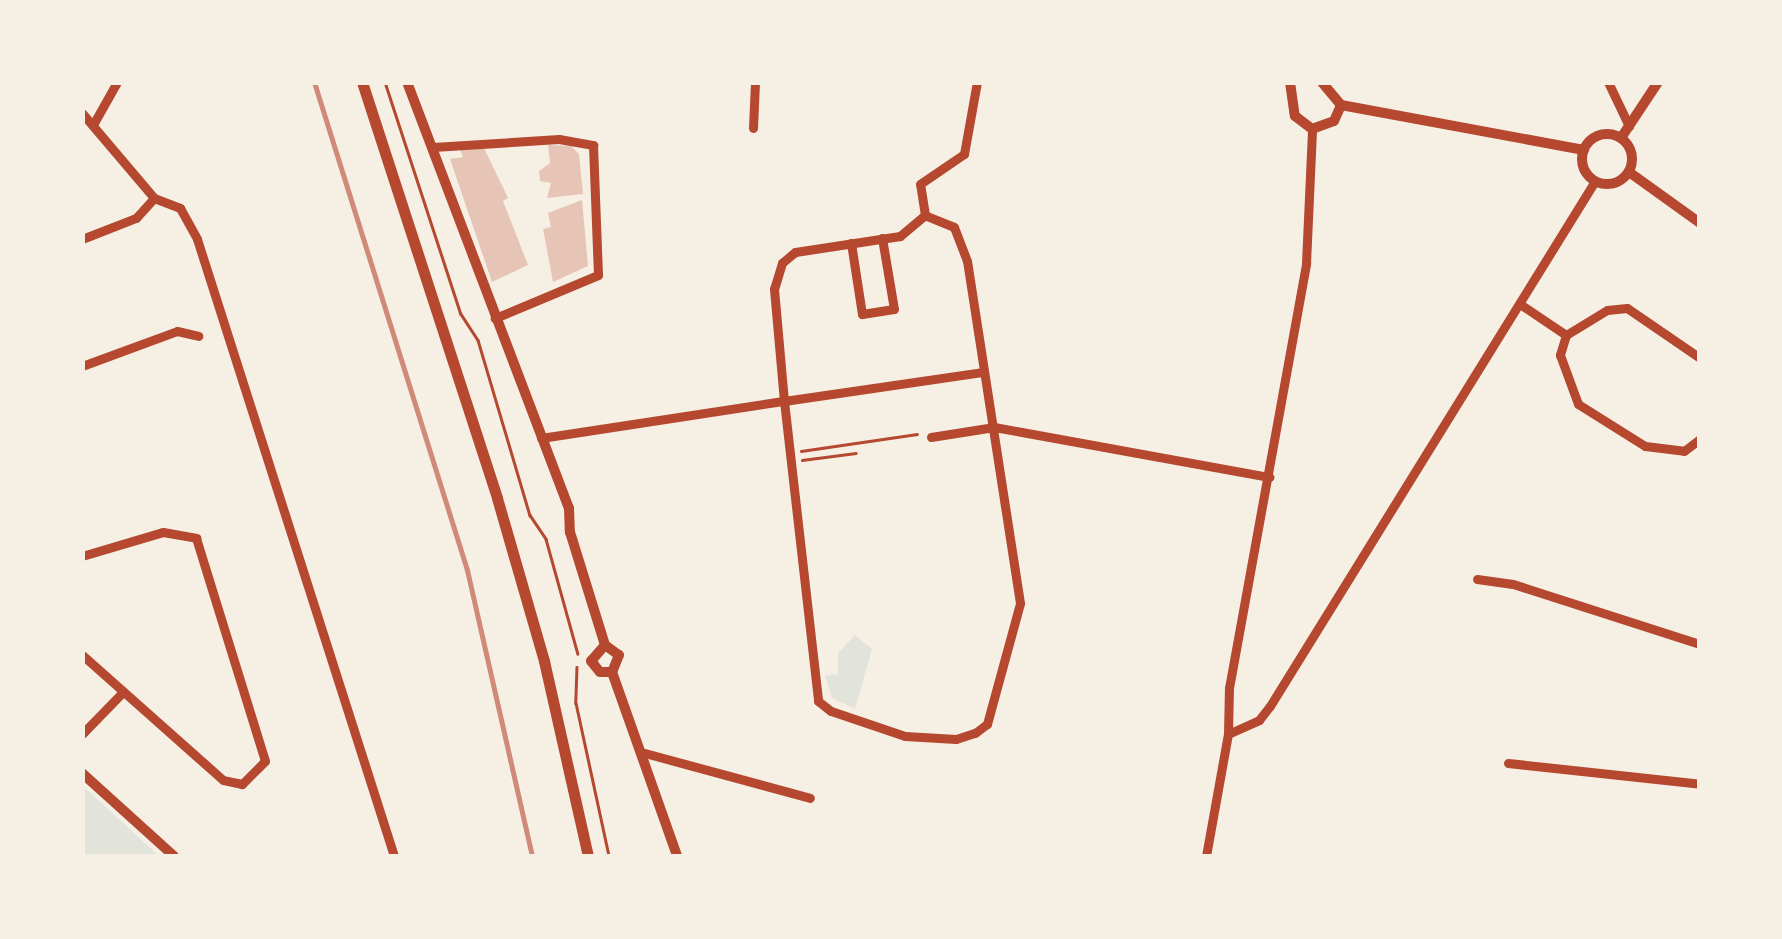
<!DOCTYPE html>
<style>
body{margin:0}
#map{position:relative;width:1782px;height:939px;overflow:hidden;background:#f6efe4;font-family:"Fira Sans",sans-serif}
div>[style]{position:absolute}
.green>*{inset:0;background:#e2e4dc}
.building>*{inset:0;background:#e6c5b7}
.path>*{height:2.5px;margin:-1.25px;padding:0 1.25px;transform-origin:1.25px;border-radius:1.25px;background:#b5482f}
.minor>*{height:9px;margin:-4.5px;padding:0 4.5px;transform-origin:4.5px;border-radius:4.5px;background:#b5482f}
.tertiary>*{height:10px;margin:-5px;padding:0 5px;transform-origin:5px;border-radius:5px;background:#b5482f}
.tertiary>.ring{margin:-5px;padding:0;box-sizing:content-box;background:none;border:10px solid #b5482f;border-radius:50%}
.secondary>*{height:11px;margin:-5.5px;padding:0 5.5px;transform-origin:5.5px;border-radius:5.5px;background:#b5482f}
.rail>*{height:5px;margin:-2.5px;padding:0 2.5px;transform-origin:2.5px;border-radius:2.5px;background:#cf8b77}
span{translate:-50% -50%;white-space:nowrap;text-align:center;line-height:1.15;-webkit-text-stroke:8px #f6efe4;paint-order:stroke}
.frame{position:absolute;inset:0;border:85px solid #f6efe4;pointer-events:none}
</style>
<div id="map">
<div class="green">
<i style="clip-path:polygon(855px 635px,872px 649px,855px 709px,832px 698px,825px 676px,838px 674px,838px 653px)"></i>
<i style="clip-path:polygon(83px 786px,159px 856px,83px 856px)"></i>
</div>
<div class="building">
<i style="clip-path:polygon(548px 145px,571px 146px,579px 154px,583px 194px,547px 198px,551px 183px,540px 181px,539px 171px,550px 163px)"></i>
<i style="clip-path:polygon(483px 146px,508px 198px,503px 201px,528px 265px,492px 282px,450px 159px,463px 157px,459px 147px)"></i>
<i style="clip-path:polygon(582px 200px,588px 266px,553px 282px,543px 229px,551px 227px,548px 213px)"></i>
</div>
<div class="path">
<i style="left:385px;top:82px;width:244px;rotate:71.9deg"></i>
<i style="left:461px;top:314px;width:31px;rotate:57deg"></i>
<i style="left:478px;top:340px;width:183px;rotate:73.5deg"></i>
<i style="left:530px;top:515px;width:29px;rotate:56deg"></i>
<i style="left:546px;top:539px;width:119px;rotate:74.5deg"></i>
<i style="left:801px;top:451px;width:117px;rotate:-8.3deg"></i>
<i style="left:802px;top:460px;width:54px;rotate:-7.4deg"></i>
<i style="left:577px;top:667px;width:36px;rotate:92deg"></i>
<i style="left:576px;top:703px;width:157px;rotate:77.8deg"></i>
</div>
<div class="minor">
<i style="left:1608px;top:82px;width:49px;rotate:64.5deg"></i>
<i style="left:82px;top:113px;width:111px;rotate:49.7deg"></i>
<i style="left:154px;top:198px;width:28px;rotate:21deg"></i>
<i style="left:180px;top:208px;width:35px;rotate:61deg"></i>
<i style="left:197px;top:239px;width:648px;rotate:72.29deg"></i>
<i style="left:94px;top:123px;width:47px;rotate:-60.7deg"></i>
<i style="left:753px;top:128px;width:46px;rotate:-87.5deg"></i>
<i style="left:433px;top:147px;width:126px;rotate:-3.6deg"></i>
<i style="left:559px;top:139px;width:35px;rotate:10deg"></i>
<i style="left:593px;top:145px;width:130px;rotate:87.8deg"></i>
<i style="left:598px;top:275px;width:112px;rotate:157.3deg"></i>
<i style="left:925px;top:215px;width:33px;rotate:140deg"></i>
<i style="left:900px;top:236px;width:106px;rotate:171.3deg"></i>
<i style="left:795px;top:252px;width:17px;rotate:140deg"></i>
<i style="left:782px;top:263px;width:27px;rotate:107deg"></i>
<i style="left:774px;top:289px;width:112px;rotate:84.9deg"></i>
<i style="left:784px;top:401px;width:200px;rotate:-8.3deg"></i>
<i style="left:925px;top:215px;width:31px;rotate:-99deg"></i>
<i style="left:920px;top:184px;width:53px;rotate:-34.3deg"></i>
<i style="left:964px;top:154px;width:73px;rotate:-79.8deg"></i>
<i style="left:82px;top:239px;width:58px;rotate:-21.3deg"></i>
<i style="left:136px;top:218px;width:27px;rotate:-48deg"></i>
<i style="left:851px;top:243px;width:72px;rotate:81.2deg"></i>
<i style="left:862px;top:314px;width:32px;rotate:-9deg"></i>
<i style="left:894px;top:309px;width:72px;rotate:-99.6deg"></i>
<i style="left:1520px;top:304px;width:55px;rotate:34deg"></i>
<i style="left:1700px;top:358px;width:88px;rotate:-145.6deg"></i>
<i style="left:1627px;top:308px;width:20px;rotate:174deg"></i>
<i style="left:1607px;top:310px;width:48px;rotate:148.6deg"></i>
<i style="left:1566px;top:335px;width:21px;rotate:107deg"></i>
<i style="left:1560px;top:355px;width:52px;rotate:69.8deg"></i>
<i style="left:1578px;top:404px;width:79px;rotate:32.1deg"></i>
<i style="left:1645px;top:446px;width:39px;rotate:7deg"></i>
<i style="left:1684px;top:451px;width:20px;rotate:-37deg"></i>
<i style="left:82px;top:366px;width:101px;rotate:-20.2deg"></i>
<i style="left:177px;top:331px;width:22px;rotate:13deg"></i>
<i style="left:931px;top:437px;width:64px;rotate:-9deg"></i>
<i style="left:994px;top:427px;width:280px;rotate:10.3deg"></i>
<i style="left:541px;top:438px;width:246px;rotate:-8.7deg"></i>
<i style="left:784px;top:401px;width:302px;rotate:83.5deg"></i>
<i style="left:818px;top:701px;width:16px;rotate:38deg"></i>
<i style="left:831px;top:711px;width:78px;rotate:18.7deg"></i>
<i style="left:905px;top:736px;width:51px;rotate:3.4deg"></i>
<i style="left:956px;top:739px;width:20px;rotate:-18deg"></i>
<i style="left:975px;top:733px;width:15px;rotate:-37deg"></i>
<i style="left:987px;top:724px;width:125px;rotate:-74.7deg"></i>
<i style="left:1020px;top:603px;width:346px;rotate:-98.8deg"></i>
<i style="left:967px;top:261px;width:36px;rotate:-111deg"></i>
<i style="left:954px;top:227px;width:31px;rotate:-158deg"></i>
<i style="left:82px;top:556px;width:84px;rotate:-16.5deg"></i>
<i style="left:163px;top:532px;width:34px;rotate:10deg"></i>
<i style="left:196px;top:538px;width:233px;rotate:72.8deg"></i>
<i style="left:265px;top:761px;width:33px;rotate:135deg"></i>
<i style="left:242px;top:784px;width:19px;rotate:-168deg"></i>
<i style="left:223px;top:780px;width:188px;rotate:-138.4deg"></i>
<i style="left:1477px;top:579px;width:36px;rotate:8deg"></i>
<i style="left:1513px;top:584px;width:196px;rotate:17.8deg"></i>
<i style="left:82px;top:734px;width:57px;rotate:-45.7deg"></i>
<i style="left:1228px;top:734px;width:34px;rotate:-24deg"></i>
<i style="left:1259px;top:720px;width:18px;rotate:-52deg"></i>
<i style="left:1270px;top:706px;width:617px;rotate:-58.24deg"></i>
<i style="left:641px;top:752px;width:175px;rotate:15.2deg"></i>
<i style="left:1508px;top:763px;width:193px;rotate:6.2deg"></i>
<i style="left:1206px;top:856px;width:124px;rotate:-79.8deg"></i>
<i style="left:1228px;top:734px;width:46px;rotate:-88.8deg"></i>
<i style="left:1229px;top:688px;width:432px;rotate:-79.7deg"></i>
<i style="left:1306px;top:263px;width:134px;rotate:-87.4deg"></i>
</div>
<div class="tertiary">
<i style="left:407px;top:82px;width:456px;rotate:69.2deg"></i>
<i style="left:569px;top:508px;width:24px;rotate:88deg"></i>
<i style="left:570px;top:532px;width:118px;rotate:72.8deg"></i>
<i style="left:1290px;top:82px;width:34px;rotate:82deg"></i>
<i style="left:1295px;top:116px;width:21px;rotate:37deg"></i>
<i style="left:1312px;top:129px;width:23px;rotate:-20deg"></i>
<i style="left:1334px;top:121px;width:17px;rotate:-66deg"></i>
<i style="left:1341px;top:105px;width:30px;rotate:-130deg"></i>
<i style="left:1341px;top:105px;width:247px;rotate:10.5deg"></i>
<i class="ring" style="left:1582px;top:134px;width:40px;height:40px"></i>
<i style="left:1621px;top:138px;width:67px;rotate:-56.5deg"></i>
<i style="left:1629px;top:172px;width:87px;rotate:35.7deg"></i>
<i style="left:605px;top:645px;width:21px;rotate:131deg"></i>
<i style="left:591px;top:661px;width:14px;rotate:51deg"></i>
<i style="left:600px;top:672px;width:12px"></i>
<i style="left:605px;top:645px;width:17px;rotate:36deg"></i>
<i style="left:619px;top:655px;width:18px;rotate:112deg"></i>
<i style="left:612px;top:672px;width:195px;rotate:70.5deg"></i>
<i style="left:82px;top:773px;width:124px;rotate:42.1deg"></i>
</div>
<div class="secondary">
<i style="left:362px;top:82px;width:437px;rotate:72deg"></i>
<i style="left:497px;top:498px;width:170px;rotate:73.9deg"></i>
<i style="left:544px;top:661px;width:200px;rotate:77.3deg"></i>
</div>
<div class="rail">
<i style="left:314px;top:82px;width:511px;rotate:72.59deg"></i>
<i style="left:467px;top:570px;width:293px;rotate:77.2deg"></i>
</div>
<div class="frame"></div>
</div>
